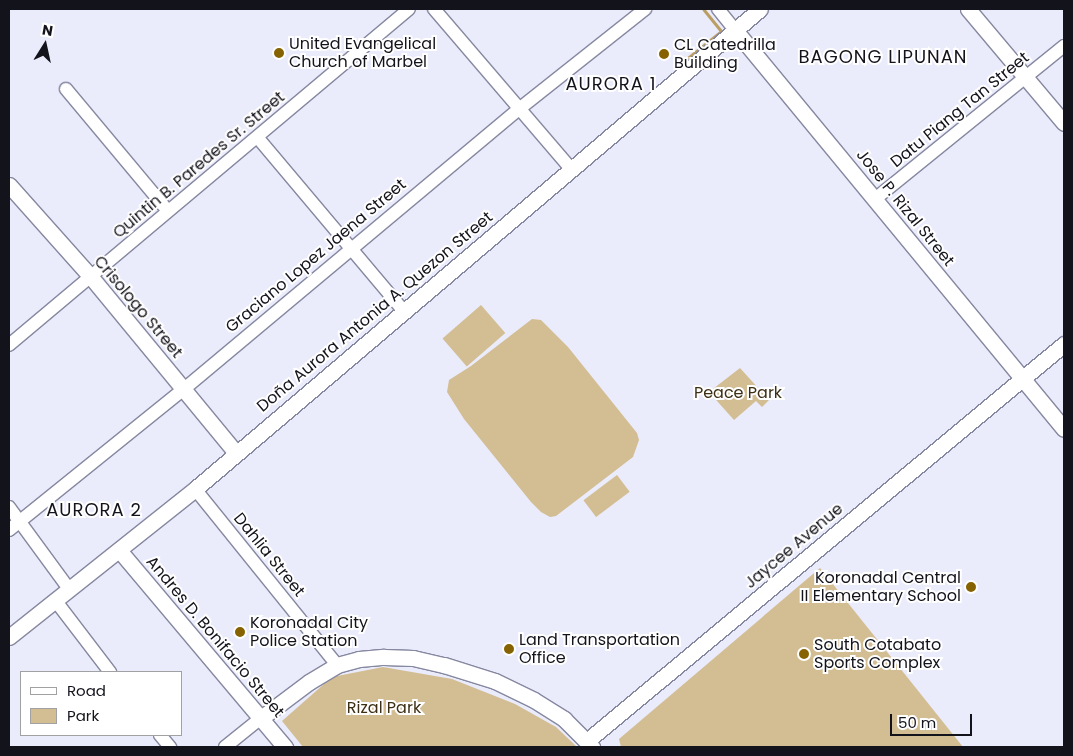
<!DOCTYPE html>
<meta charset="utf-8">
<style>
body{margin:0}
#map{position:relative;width:1073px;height:756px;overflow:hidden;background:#eaebfb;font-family:Poppins,sans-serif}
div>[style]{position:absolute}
.green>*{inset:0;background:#d3bd92;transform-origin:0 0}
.stream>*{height:3px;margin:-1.5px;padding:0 1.5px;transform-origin:1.5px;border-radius:1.5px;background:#ba9e63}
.roads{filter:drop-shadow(1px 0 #8688a0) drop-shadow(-1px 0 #8688a0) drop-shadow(0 1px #8688a0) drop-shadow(0 -1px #8688a0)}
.minor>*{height:12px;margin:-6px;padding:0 6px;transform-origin:6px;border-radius:6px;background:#fff}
.tertiary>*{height:15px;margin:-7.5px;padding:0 7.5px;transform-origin:7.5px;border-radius:7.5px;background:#fff}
.dots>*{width:14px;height:14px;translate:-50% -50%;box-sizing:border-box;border:2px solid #fff;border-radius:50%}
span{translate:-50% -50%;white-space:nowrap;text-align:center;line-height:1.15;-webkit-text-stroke:4px #fff;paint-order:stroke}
.poi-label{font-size:16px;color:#13131c}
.left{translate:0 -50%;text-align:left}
.right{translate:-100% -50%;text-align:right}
.street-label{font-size:16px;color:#13131c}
.park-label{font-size:16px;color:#3c2f14}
.neighbourhood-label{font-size:18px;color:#13131c;letter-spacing:1px}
.frame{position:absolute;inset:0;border:10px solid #13131c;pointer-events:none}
.legend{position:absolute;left:20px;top:671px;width:162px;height:65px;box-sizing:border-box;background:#fff;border:1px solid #a1a1a4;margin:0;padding:6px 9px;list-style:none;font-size:15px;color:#13131c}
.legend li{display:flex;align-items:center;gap:10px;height:25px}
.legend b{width:25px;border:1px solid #a1a1a4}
.north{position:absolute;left:20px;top:20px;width:50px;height:50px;-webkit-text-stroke:4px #fff;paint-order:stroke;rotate:10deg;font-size:14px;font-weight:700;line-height:20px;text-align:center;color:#13131c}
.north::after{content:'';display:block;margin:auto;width:18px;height:22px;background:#13131c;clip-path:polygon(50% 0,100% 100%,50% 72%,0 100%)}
.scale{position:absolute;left:890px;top:714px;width:82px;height:22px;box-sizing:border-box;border:2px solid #13131c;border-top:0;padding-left:6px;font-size:15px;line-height:18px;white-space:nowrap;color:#13131c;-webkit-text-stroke:4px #fff;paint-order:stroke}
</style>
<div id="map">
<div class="green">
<i style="left:481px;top:305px;width:37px;height:51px;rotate:49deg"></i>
<i style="clip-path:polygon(532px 319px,541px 320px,568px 347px,637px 433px,639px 440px,633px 457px,556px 516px,550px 517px,541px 512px,531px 502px,464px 419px,447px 392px,449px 380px,471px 366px)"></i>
<i style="clip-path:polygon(740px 368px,769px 400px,762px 407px,756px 401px,734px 420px,709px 392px)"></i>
<i style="left:617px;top:475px;width:21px;height:42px;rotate:53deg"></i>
<i style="clip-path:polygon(820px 568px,963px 747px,621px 747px,619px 739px)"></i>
<i style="clip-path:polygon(383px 667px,452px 679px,515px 704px,556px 727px,577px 747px,303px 747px,282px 721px,332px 677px)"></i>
</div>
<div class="stream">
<i style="left:684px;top:61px;width:48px;rotate:-39deg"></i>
<i style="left:721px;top:31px;width:28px;rotate:-129deg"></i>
</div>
<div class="roads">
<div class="minor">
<i style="left:434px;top:9px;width:211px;rotate:49.4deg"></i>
<i style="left:718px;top:9px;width:27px;rotate:51deg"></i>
<i style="left:66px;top:89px;width:158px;rotate:50.1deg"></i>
<i style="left:258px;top:138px;width:225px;rotate:49.9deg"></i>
<i style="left:875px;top:199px;width:243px;rotate:-39deg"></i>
<i style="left:9px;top:345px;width:522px;rotate:-40.03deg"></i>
<i style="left:195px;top:489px;width:226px;rotate:51.1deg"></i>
<i style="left:9px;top:507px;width:102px;rotate:53.8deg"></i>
<i style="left:9px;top:530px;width:225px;rotate:-38.9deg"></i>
<i style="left:184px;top:389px;width:437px;rotate:-39.9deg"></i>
<i style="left:519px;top:109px;width:161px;rotate:-38.4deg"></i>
<i style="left:55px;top:600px;width:91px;rotate:52.6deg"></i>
<i style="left:160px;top:735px;width:16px;rotate:50deg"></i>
<i style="left:225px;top:747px;width:46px;rotate:-38.9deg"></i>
</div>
<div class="tertiary">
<i style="left:968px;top:9px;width:149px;rotate:49.9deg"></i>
<i style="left:735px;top:30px;width:517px;rotate:50.49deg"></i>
<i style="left:9px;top:185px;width:123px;rotate:48.3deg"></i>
<i style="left:91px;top:277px;width:228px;rotate:50.5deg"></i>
<i style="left:119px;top:550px;width:258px;rotate:49.9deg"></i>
<i style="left:9px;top:637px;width:238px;rotate:-38.5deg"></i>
<i style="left:195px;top:489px;width:741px;rotate:-40.35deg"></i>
<i style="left:261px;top:718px;width:60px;rotate:-36.9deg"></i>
<i style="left:309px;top:682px;width:33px;rotate:-31deg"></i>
<i style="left:337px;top:665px;width:23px;rotate:-15deg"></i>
<i style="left:359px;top:659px;width:25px;rotate:-5deg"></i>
<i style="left:384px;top:657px;width:29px;rotate:2deg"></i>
<i style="left:413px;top:658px;width:32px;rotate:13deg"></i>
<i style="left:444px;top:665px;width:53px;rotate:17.4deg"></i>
<i style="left:495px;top:681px;width:43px;rotate:26deg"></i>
<i style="left:534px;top:700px;width:36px;rotate:32deg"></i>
<i style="left:564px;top:719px;width:40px;rotate:45deg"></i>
<i style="left:588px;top:740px;width:619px;rotate:-39.76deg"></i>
</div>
</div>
<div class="dots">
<i style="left:279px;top:53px;background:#866300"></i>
<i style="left:664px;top:54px;background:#866300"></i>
<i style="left:971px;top:587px;background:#866300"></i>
<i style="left:240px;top:632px;background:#866300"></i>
<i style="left:509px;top:649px;background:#866300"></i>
<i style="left:804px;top:654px;background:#866300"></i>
</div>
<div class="poi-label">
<span class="left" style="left:289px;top:53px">United Evangelical<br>Church of Marbel</span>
<span class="left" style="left:674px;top:54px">CL Catedrilla<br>Building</span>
<span class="right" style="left:961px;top:587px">Koronadal Central<br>II Elementary School</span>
<span class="left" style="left:250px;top:632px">Koronadal City<br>Police Station</span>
<span class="left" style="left:519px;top:649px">Land Transportation<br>Office</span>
<span class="left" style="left:814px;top:654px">South Cotabato<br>Sports Complex</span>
</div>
<div class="street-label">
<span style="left:960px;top:110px;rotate:-39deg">Datu Piang Tan Street</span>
<span style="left:199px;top:165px;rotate:-40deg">Quintin B. Paredes Sr. Street</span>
<span style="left:905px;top:208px;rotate:51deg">Jose P. Rizal Street</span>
<span style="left:316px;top:256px;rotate:-40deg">Graciano Lopez Jaena Street</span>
<span style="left:138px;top:307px;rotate:50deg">Crisologo Street</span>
<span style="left:375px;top:312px;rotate:-40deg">Doña Aurora Antonia A. Quezon Street</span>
<span style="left:794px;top:546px;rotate:-40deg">Jaycee Avenue</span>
<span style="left:269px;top:555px;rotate:51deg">Dahlia Street</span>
<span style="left:215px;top:637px;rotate:50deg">Andres D. Bonifacio Street</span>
</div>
<div class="park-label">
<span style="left:738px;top:393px">Peace Park</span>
<span style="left:384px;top:708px">Rizal Park</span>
</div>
<div class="neighbourhood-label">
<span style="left:883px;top:57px">BAGONG LIPUNAN</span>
<span style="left:611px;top:84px">AURORA 1</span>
<span style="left:94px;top:510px">AURORA 2</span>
</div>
<div class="frame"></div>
<ul class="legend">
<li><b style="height:6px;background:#fff"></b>Road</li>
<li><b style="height:14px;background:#d3bd92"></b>Park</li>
</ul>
<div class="north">N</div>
<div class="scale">50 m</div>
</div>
